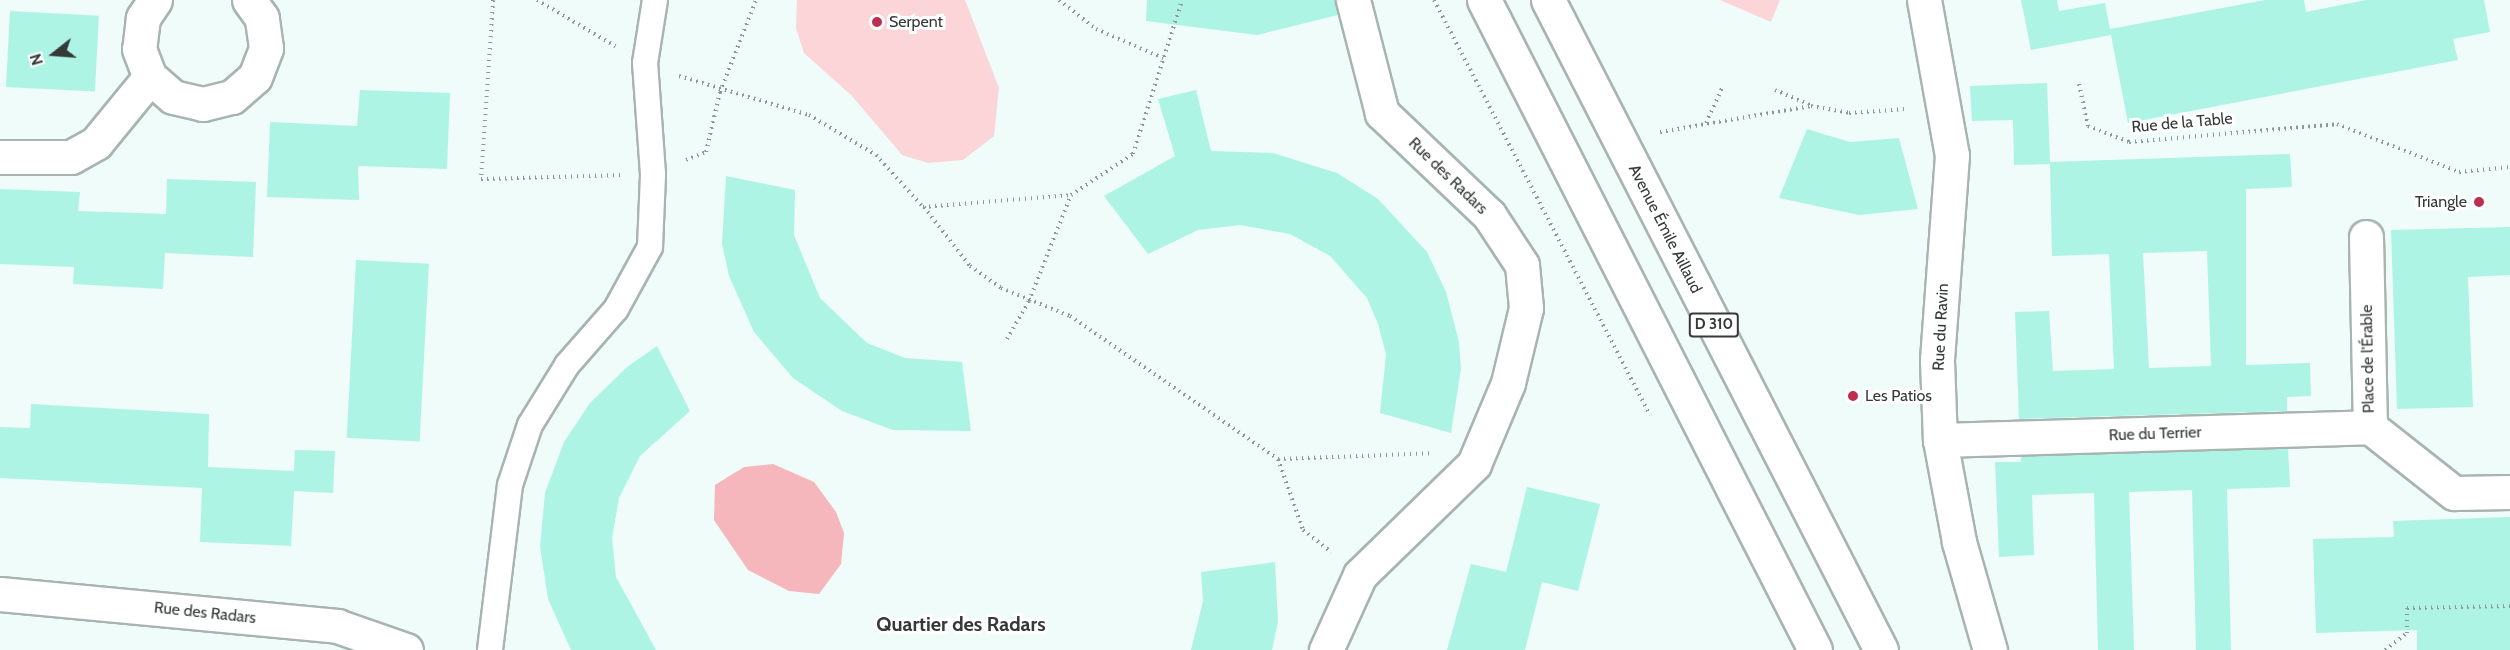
<!DOCTYPE html>
<meta charset="utf-8">
<style>
body{margin:0}
#map{position:relative;width:2510px;height:650px;overflow:hidden;background:#effcf9;font-family:Cabin,sans-serif}
div>[style]{position:absolute}
.green>*{inset:0;background:#fbd5d8}
.forest>*{inset:0;background:#f5b6bc}
.building>*{inset:0;background:#adf4e5;transform-origin:0 0}
.path>*{height:4px;margin-top:-2px;transform-origin:0;background:repeating-linear-gradient(90deg,#8f9896 0 1.5px,transparent 0 6px)}
.roads{filter:drop-shadow(2px 0 #a8b4b1) drop-shadow(-2px 0 #a8b4b1) drop-shadow(0 2px #a8b4b1) drop-shadow(0 -2px #a8b4b1)}
.service>*{height:24px;margin:-12px;padding:0 12px;transform-origin:12px;border-radius:12px;background:#fff}
.minor>*{height:33px;margin:-16.5px;padding:0 16.5px;transform-origin:16.5px;border-radius:16.5px;background:#fff}
.primary>*{height:33px;margin:-16.5px;padding:0 16.5px;transform-origin:16.5px;border-radius:16.5px;background:#fff}
.dots>*{width:16px;height:16px;translate:-50% -50%;box-sizing:border-box;border:3px solid #fff;border-radius:50%}
span{translate:-50% -50%;white-space:nowrap;text-align:center;line-height:1.15;-webkit-text-stroke:6px #fff;paint-order:stroke}
.shield-label span{padding:2px 4px;background:#fff;border:2px solid;border-radius:4px;-webkit-text-stroke-width:0}
.shield-label{font-size:15px;color:#353a39;font-weight:700}
.poi-label{font-size:16px;color:#353a39}
.left{translate:0 -50%;text-align:left}
.right{translate:-100% -50%;text-align:right}
.street-label{font-size:16px;color:#353a39}
.quarter-label{font-size:20px;color:#353a39;font-weight:700}
.north{position:absolute;left:24px;top:24px;width:60px;height:60px;-webkit-text-stroke:4px #fff;paint-order:stroke;rotate:253deg;font-size:16px;font-weight:700;line-height:24px;text-align:center;color:#353a39}
.north::after{content:'';display:block;margin:auto;width:21px;height:27px;background:#353a39;clip-path:polygon(50% 0,100% 100%,50% 72%,0 100%)}
</style>
<div id="map">
<div class="green">
<i style="clip-path:polygon(797px 0,965px 0,999px 88px,994px 136px,963px 160px,928px 163px,902px 155px,852px 96px,804px 53px,796px 28px)"></i>
<i style="clip-path:polygon(1720px 0,1780px 0,1771px 22px)"></i>
</div>
<div class="forest">
<i style="clip-path:polygon(773px 464px,814px 482px,836px 512px,844px 533px,841px 564px,819px 594px,789px 591px,748px 570px,714px 520px,715px 485px,744px 467px)"></i>
</div>
<div class="building">
<i style="clip-path:polygon(1147px 0,1335px 0,1338px 15px,1257px 35px,1146px 21px)"></i>
<i style="clip-path:polygon(2021px 0,2057px 0,2059px 11px,2105px 3px,2110px 29px,2265px 0,2304px 0,2306px 12px,2366px 0,2484px 0,2490px 32px,2453px 39px,2458px 60px,2128px 123px,2111px 35px,2031px 50px)"></i>
<i style="left:10px;top:11px;width:89px;height:76px;rotate:3deg"></i>
<i style="clip-path:polygon(evenodd,2047px 83px,2050px 162px,2290px 154px,2292px 187px,2246px 189px,2246px 365px,2310px 363px,2311px 396px,2287px 397px,2287px 411px,2019px 419px,2015px 312px,2049px 311px,2053px 371px,2114px 369px,2109px 254px,2052px 256px,2050px 164px,2014px 165px,2013px 120px,1972px 121px,1970px 86px,2047px 83px,2207px 251px,2211px 366px,2149px 368px,2143px 253px,2207px 251px)"></i>
<i style="clip-path:polygon(360px 90px,450px 93px,447px 169px,358px 166px,359px 200px,267px 197px,270px 122px,357px 126px)"></i>
<i style="clip-path:polygon(1196px 90px,1211px 151px,1273px 153px,1337px 173px,1378px 199px,1427px 252px,1446px 292px,1459px 342px,1461px 369px,1451px 433px,1380px 413px,1386px 354px,1378px 324px,1367px 298px,1330px 256px,1290px 234px,1240px 225px,1198px 230px,1148px 254px,1104px 196px,1175px 156px,1158px 99px)"></i>
<i style="clip-path:polygon(1807px 129px,1850px 142px,1899px 138px,1918px 209px,1859px 215px,1779px 198px)"></i>
<i style="clip-path:polygon(726px 176px,795px 190px,794px 235px,820px 298px,867px 343px,905px 358px,962px 362px,971px 431px,893px 430px,842px 411px,793px 378px,754px 332px,729px 276px,722px 244px)"></i>
<i style="clip-path:polygon(167px 179px,256px 182px,253px 257px,165px 253px,163px 289px,73px 284px,74px 267px,0 264px,0 189px,80px 192px,78px 211px,166px 214px)"></i>
<i style="clip-path:polygon(2510px 227px,2510px 275px,2468px 277px,2473px 407px,2397px 409px,2391px 230px)"></i>
<i style="left:356px;top:260px;width:73px;height:178px;rotate:3deg"></i>
<i style="clip-path:polygon(657px 346px,690px 411px,640px 456px,619px 498px,612px 538px,616px 577px,656px 650px,571px 650px,548px 599px,540px 546px,545px 493px,564px 442px,590px 403px,627px 367px)"></i>
<i style="clip-path:polygon(31px 404px,209px 414px,208px 467px,294px 471px,295px 450px,335px 451px,333px 493px,294px 491px,291px 546px,200px 542px,202px 488px,0 478px,0 427px,30px 428px)"></i>
<i style="clip-path:polygon(2288px 448px,2290px 487px,2227px 489px,2231px 650px,2196px 650px,2192px 490px,2129px 492px,2134px 650px,2098px 650px,2094px 493px,2032px 495px,2034px 555px,1999px 557px,1995px 462px,2021px 462px,2021px 456px)"></i>
<i style="clip-path:polygon(1527px 487px,1600px 504px,1578px 591px,1542px 582px,1525px 650px,1447px 650px,1471px 564px,1506px 572px)"></i>
<i style="clip-path:polygon(2510px 517px,2510px 650px,2417px 650px,2417px 630px,2316px 633px,2313px 539px,2394px 537px,2393px 521px)"></i>
<i style="clip-path:polygon(1275px 562px,1278px 622px,1272px 650px,1191px 650px,1203px 601px,1201px 572px)"></i>
</div>
<div class="path">
<i style="left:493px;top:0;width:179px;rotate:93.8deg"></i>
<i style="left:481px;top:179px;width:140px;rotate:-1.6deg"></i>
<i style="left:537px;top:0;width:91px;rotate:30.5deg"></i>
<i style="left:1059px;top:0;width:47px;rotate:38.1deg"></i>
<i style="left:1096px;top:29px;width:73px;rotate:23.4deg"></i>
<i style="left:1434px;top:0;width:468px;rotate:62.5deg"></i>
<i style="left:679px;top:76px;width:136px;rotate:16.7deg"></i>
<i style="left:809px;top:115px;width:78px;rotate:30.8deg"></i>
<i style="left:876px;top:155px;width:70px;rotate:47.9deg"></i>
<i style="left:923px;top:207px;width:148px;rotate:-4.6deg"></i>
<i style="left:1071px;top:195px;width:74px;rotate:-33.5deg"></i>
<i style="left:1133px;top:154px;width:162px;rotate:-72.3deg"></i>
<i style="left:2079px;top:84px;width:43px;rotate:77.9deg"></i>
<i style="left:2088px;top:126px;width:44px;rotate:21.3deg"></i>
<i style="left:2129px;top:142px;width:209px;rotate:-4.9deg"></i>
<i style="left:2337px;top:124px;width:131px;rotate:21.5deg"></i>
<i style="left:2459px;top:172px;width:51px;rotate:-5.6deg"></i>
<i style="left:1775px;top:90px;width:39px;rotate:23deg"></i>
<i style="left:1706px;top:123px;width:41px;rotate:-65.3deg"></i>
<i style="left:1660px;top:132px;width:153px;rotate:-9.8deg"></i>
<i style="left:1811px;top:106px;width:39px;rotate:10deg"></i>
<i style="left:1849px;top:113px;width:56px;rotate:-4.1deg"></i>
<i style="left:686px;top:160px;width:22px;rotate:-22deg"></i>
<i style="left:706px;top:152px;width:62px;rotate:-76.9deg"></i>
<i style="left:720px;top:92px;width:99px;rotate:-68.6deg"></i>
<i style="left:924px;top:207px;width:75px;rotate:52.1deg"></i>
<i style="left:970px;top:266px;width:38px;rotate:35deg"></i>
<i style="left:1001px;top:288px;width:74px;rotate:22.1deg"></i>
<i style="left:1070px;top:316px;width:252px;rotate:34.5deg"></i>
<i style="left:1278px;top:459px;width:153px;rotate:-2.2deg"></i>
<i style="left:1007px;top:339px;width:44px;rotate:-59.9deg"></i>
<i style="left:1029px;top:301px;width:114px;rotate:-68.4deg"></i>
<i style="left:1278px;top:459px;width:75px;rotate:70.6deg"></i>
<i style="left:1303px;top:530px;width:36px;rotate:38deg"></i>
<i style="left:2385px;top:650px;width:28px;rotate:-38deg"></i>
<i style="left:2407px;top:633px;width:25px;rotate:-90deg"></i>
<i style="left:2407px;top:608px;width:103px;rotate:-1.1deg"></i>
</div>
<div class="roads">
<div class="service">
<i style="left:490px;top:650px;width:166px;rotate:-83.1deg"></i>
<i style="left:510px;top:485px;width:63px;rotate:-71.6deg"></i>
<i style="left:530px;top:425px;width:70px;rotate:-58.3deg"></i>
<i style="left:567px;top:365px;width:74px;rotate:-48.8deg"></i>
<i style="left:616px;top:309px;width:71px;rotate:-61.3deg"></i>
<i style="left:650px;top:247px;width:73px;rotate:-87.6deg"></i>
<i style="left:653px;top:174px;width:111px;rotate:-94.1deg"></i>
<i style="left:645px;top:63px;width:64px;rotate:-81deg"></i>
</div>
<div class="minor">
<i style="left:155px;top:0;width:22px;rotate:124deg"></i>
<i style="left:143px;top:18px;width:31px;rotate:97deg"></i>
<i style="left:139px;top:49px;width:30px;rotate:69deg"></i>
<i style="left:150px;top:77px;width:30px;rotate:41deg"></i>
<i style="left:173px;top:97px;width:31px;rotate:13deg"></i>
<i style="left:203px;top:104px;width:30px;rotate:-14deg"></i>
<i style="left:232px;top:97px;width:30px;rotate:-41deg"></i>
<i style="left:255px;top:77px;width:31px;rotate:-69deg"></i>
<i style="left:266px;top:48px;width:30px;rotate:-98deg"></i>
<i style="left:262px;top:18px;width:22px;rotate:-126deg"></i>
<i style="left:1924px;top:0;width:158px;rotate:79.8deg"></i>
<i style="left:1952px;top:155px;width:206px;rotate:94.2deg"></i>
<i style="left:1937px;top:360px;width:80px;rotate:87.9deg"></i>
<i style="left:1940px;top:440px;width:104px;rotate:79.4deg"></i>
<i style="left:1959px;top:542px;width:112px;rotate:74deg"></i>
<i style="left:0;top:157px;width:71px"></i>
<i style="left:71px;top:157px;width:29px;rotate:-29deg"></i>
<i style="left:96px;top:143px;width:85px;rotate:-50.7deg"></i>
<i style="left:2366px;top:237px;width:190px;rotate:88.8deg"></i>
<i style="left:2370px;top:427px;width:107px;rotate:38.2deg"></i>
<i style="left:2454px;top:493px;width:56px;rotate:-1deg"></i>
<i style="left:1940px;top:440px;width:430px;rotate:-1.7deg"></i>
<i style="left:0;top:594px;width:339px;rotate:5.4deg"></i>
<i style="left:337px;top:626px;width:73px;rotate:19.2deg"></i>
<i style="left:1326px;top:650px;width:82px;rotate:-65.6deg"></i>
<i style="left:1360px;top:575px;width:159px;rotate:-44.2deg"></i>
<i style="left:1474px;top:464px;width:88px;rotate:-67.2deg"></i>
<i style="left:1508px;top:383px;width:77px;rotate:-76.5deg"></i>
<i style="left:1526px;top:308px;width:43px;rotate:-95.3deg"></i>
<i style="left:1522px;top:265px;width:60px;rotate:-123.4deg"></i>
<i style="left:1489px;top:215px;width:148px;rotate:-136.4deg"></i>
<i style="left:1382px;top:113px;width:117px;rotate:-104.4deg"></i>
</div>
<div class="primary">
<i style="left:1484px;top:0;width:729px;rotate:63.01deg"></i>
<i style="left:1548px;top:0;width:730px;rotate:62.87deg"></i>
</div>
</div>
<div class="dots">
<i style="left:877px;top:22px;background:#be2e50"></i>
<i style="left:2479px;top:202px;background:#be2e50"></i>
<i style="left:1853px;top:396px;background:#be2e50"></i>
</div>
<div class="shield-label">
<span style="left:1714px;top:325px">D 310</span>
</div>
<div class="poi-label">
<span class="left" style="left:889px;top:22px">Serpent</span>
<span class="right" style="left:2467px;top:202px">Triangle</span>
<span class="left" style="left:1865px;top:396px">Les Patios</span>
</div>
<div class="street-label">
<span style="left:2182px;top:123px;rotate:-5deg">Rue de la Table</span>
<span style="left:1448px;top:176px;rotate:44deg">Rue des Radars</span>
<span style="left:1665px;top:229px;rotate:63deg">Avenue Émile Aillaud</span>
<span style="left:1941px;top:327px;rotate:-87deg">Rue du Ravin</span>
<span style="left:2368px;top:359px;rotate:-91deg">Place de l'Érable</span>
<span style="left:2155px;top:434px;rotate:-2deg">Rue du Terrier</span>
<span style="left:205px;top:613px;rotate:6deg">Rue des Radars</span>
</div>
<div class="quarter-label">
<span style="left:961px;top:624px">Quartier des Radars</span>
</div>
<div class="north">N</div>
</div>
